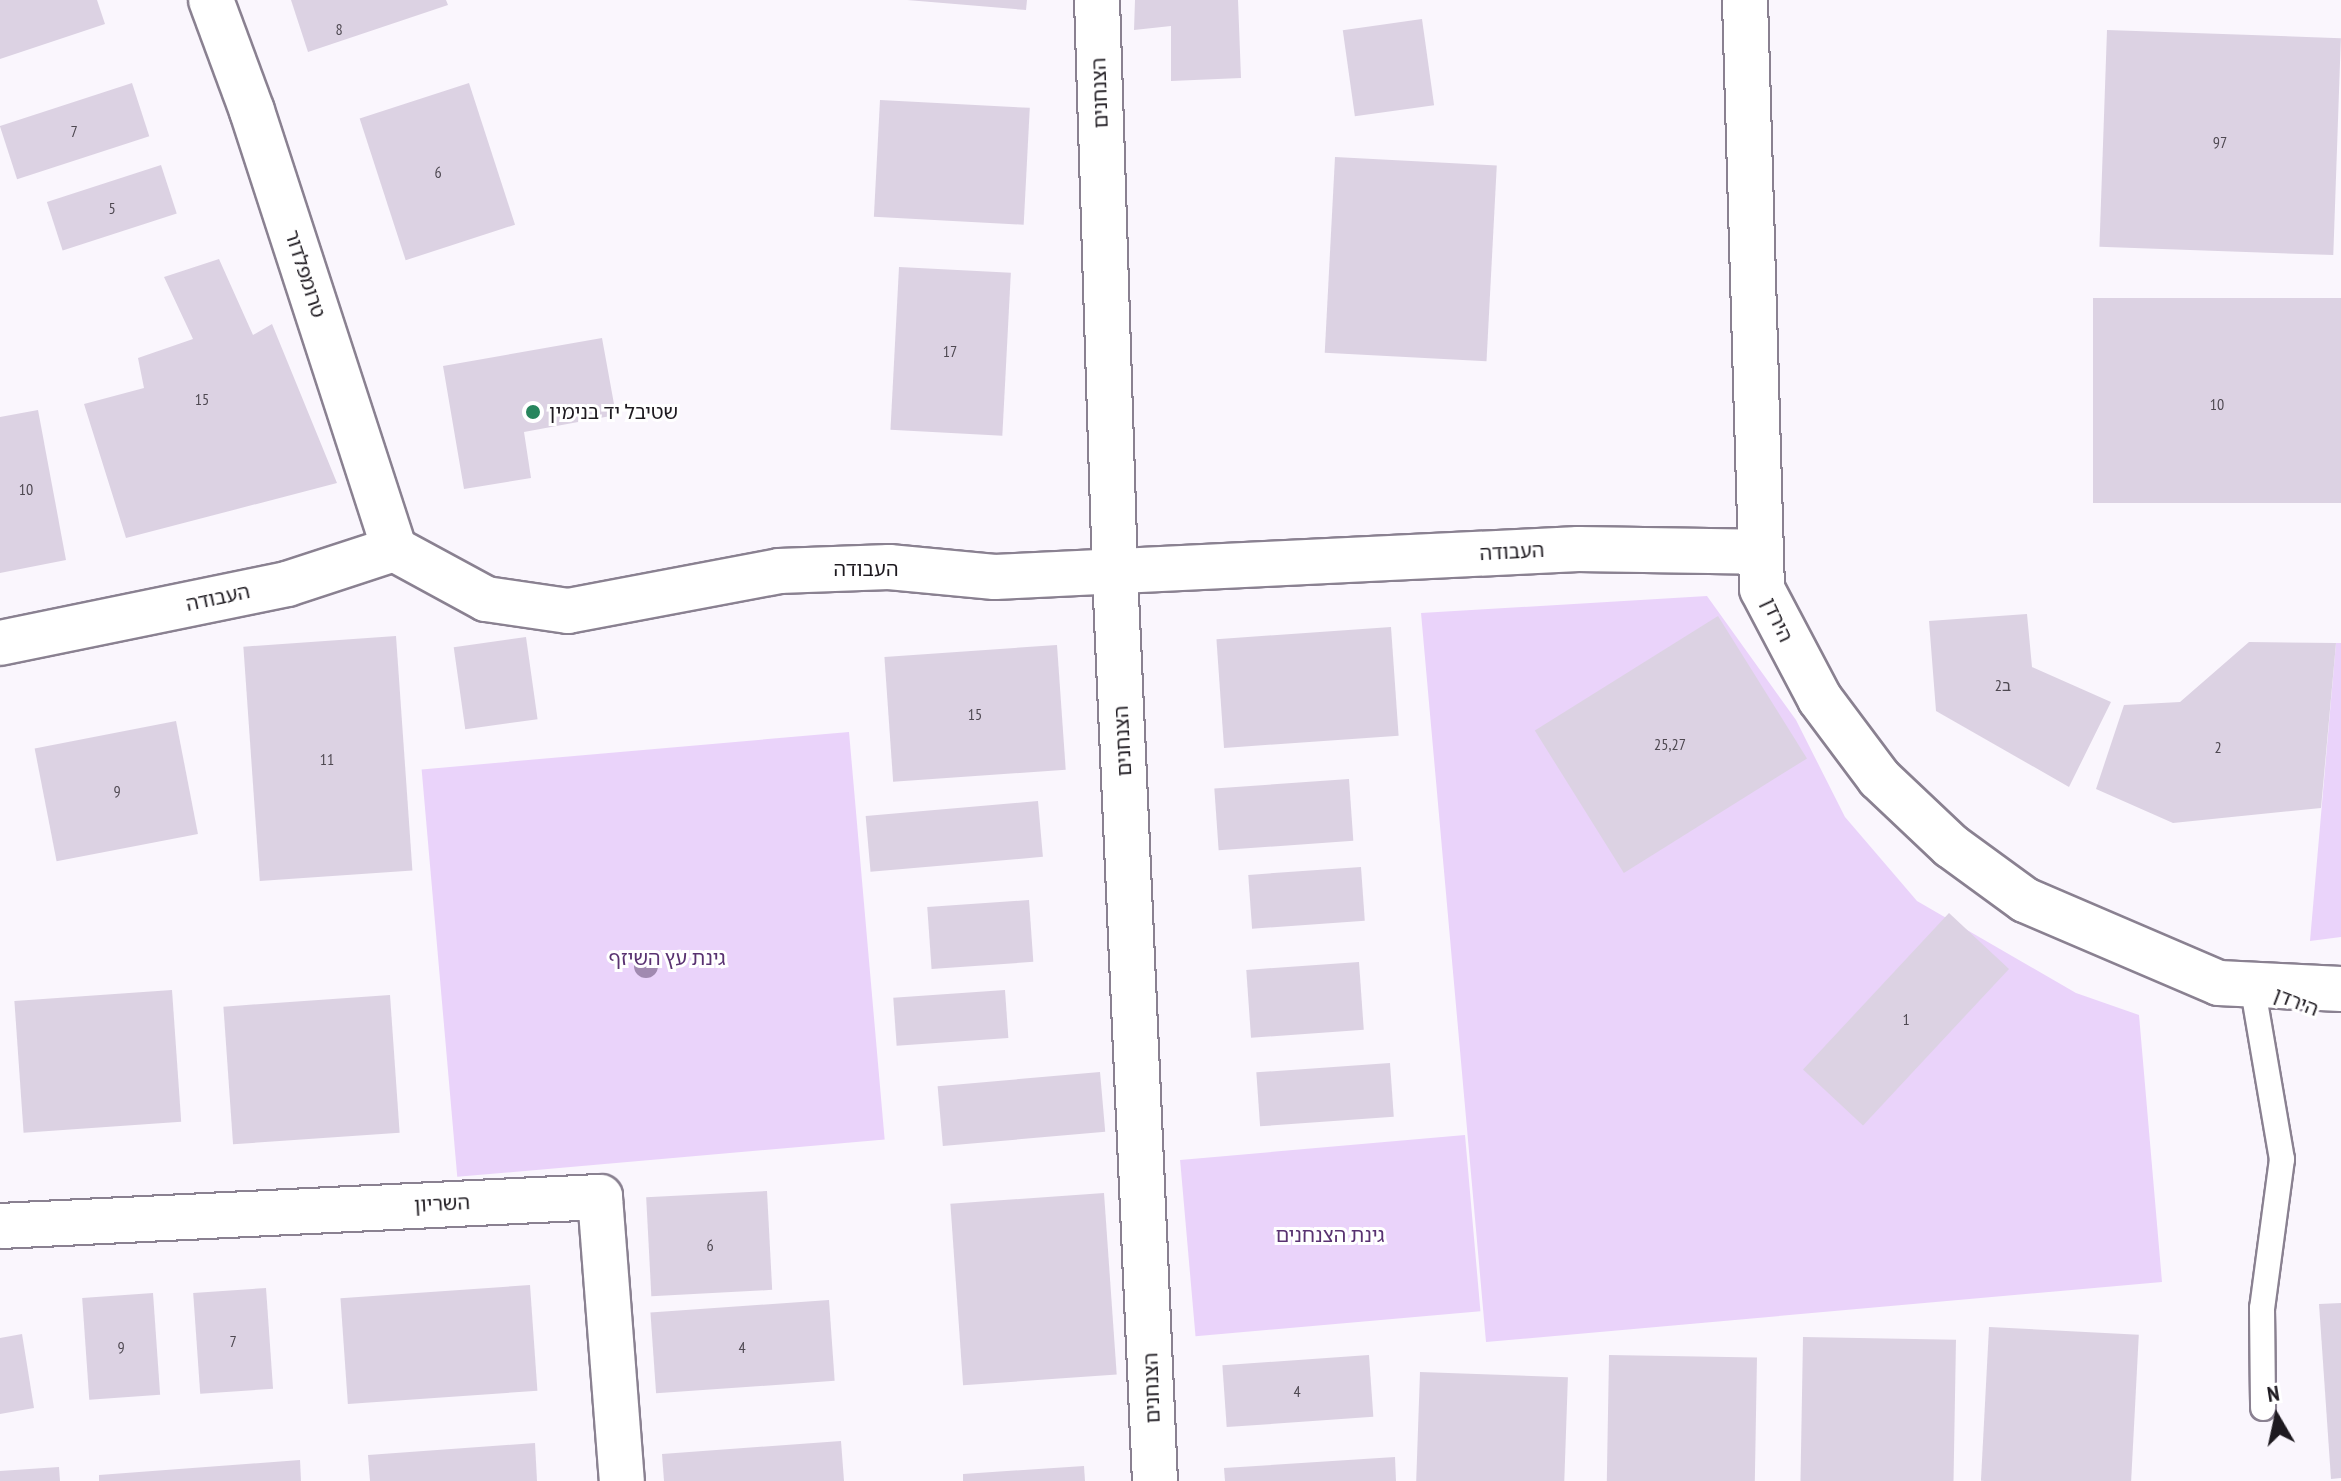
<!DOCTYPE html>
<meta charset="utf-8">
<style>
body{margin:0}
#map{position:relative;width:2341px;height:1481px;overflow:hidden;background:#faf6fd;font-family:"PT Sans Narrow","Noto Sans Hebrew",sans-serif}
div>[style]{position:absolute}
.green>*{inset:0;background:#ead3fa;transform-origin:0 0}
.building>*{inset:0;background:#dcd2e3;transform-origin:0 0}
.roads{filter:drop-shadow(2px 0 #8a8191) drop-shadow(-2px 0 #8a8191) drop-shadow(0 2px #8a8191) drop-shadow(0 -2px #8a8191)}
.service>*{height:24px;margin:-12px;padding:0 12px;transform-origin:12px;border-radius:12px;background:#fff}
.minor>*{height:44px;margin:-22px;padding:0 22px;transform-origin:22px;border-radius:22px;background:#fff}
.trees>*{width:24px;height:24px;margin:-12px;border-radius:50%;background:#a18ab0}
.dots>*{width:22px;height:22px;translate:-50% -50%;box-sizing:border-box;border:4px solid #fff;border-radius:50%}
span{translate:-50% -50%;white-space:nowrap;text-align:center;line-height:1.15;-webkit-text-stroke:6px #fff;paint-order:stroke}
.number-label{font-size:16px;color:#4e4851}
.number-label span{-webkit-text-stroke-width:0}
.street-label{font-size:20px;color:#1e1a20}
.poi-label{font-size:20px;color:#1e1a20}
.left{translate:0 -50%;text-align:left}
.park-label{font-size:20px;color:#593271}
.north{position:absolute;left:2237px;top:1377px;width:80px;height:80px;-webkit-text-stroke:6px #fff;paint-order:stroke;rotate:351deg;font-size:22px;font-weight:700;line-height:32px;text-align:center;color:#1e1a20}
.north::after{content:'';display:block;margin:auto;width:28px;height:36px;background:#1e1a20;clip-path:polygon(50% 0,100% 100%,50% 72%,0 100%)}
</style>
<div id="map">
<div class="green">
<i style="clip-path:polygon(1707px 596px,1796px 720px,1845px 817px,1917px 901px,2076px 993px,2139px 1015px,2162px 1282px,1486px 1342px,1421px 613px)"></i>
<i style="clip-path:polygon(2336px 643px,2341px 643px,2341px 937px,2310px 941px)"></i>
<i style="left:849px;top:732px;width:409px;height:429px;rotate:85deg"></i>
<i style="left:1465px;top:1135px;width:177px;height:286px;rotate:85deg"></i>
</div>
<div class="building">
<i style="clip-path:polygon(0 0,97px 0,105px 24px,0 59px)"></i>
<i style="clip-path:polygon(291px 0,446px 0,448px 5px,308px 52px)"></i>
<i style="clip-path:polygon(907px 0,1027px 0,1026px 10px)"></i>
<i style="clip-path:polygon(1135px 0,1238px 0,1241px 78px,1171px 81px,1171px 26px,1134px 30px)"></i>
<i style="left:1422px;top:19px;width:87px;height:80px;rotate:82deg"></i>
<i style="left:2107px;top:30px;width:234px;height:217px;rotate:2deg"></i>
<i style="left:132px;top:83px;width:56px;height:139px;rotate:72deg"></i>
<i style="left:469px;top:83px;width:149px;height:115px;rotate:72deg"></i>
<i style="left:880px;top:100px;width:150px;height:117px;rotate:3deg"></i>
<i style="left:1335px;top:157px;width:162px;height:196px;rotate:3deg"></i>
<i style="left:161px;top:165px;width:51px;height:120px;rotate:72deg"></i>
<i style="clip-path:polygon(219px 259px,253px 335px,272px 324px,337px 483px,126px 538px,84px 404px,144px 388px,138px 358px,193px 339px,164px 277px)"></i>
<i style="left:899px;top:267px;width:112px;height:163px;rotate:3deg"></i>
<i style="left:2341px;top:298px;width:205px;height:248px;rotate:90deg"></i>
<i style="clip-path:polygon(602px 338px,616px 415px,524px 432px,531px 478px,464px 489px,443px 366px)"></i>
<i style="clip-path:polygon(38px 410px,66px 560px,0 573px,0 417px)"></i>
<i style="clip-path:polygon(2027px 614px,2032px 667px,2111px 702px,2069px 787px,1936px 711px,1929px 621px)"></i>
<i style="left:1718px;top:616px;width:168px;height:216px;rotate:58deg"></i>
<i style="left:1391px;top:627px;width:109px;height:175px;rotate:86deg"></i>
<i style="left:396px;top:636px;width:235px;height:153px;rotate:86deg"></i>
<i style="left:526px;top:637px;width:83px;height:73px;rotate:82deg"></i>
<i style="clip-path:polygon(2249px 642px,2336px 643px,2321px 808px,2173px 823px,2096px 789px,2124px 705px,2180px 702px)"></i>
<i style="left:1057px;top:645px;width:125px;height:173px;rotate:86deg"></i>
<i style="left:176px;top:721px;width:115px;height:144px;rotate:79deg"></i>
<i style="left:1349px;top:779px;width:62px;height:135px;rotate:86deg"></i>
<i style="left:1038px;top:801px;width:56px;height:173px;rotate:85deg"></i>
<i style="left:1361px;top:867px;width:54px;height:113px;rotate:86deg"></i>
<i style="left:1029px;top:900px;width:62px;height:102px;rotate:86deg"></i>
<i style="left:1949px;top:913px;width:82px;height:214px;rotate:43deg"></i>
<i style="left:1359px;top:962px;width:68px;height:113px;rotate:86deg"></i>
<i style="left:172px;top:990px;width:132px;height:158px;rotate:86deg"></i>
<i style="left:1005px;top:990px;width:48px;height:112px;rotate:86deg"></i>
<i style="left:390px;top:995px;width:138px;height:167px;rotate:86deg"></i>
<i style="left:1390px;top:1063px;width:54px;height:134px;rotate:86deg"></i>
<i style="left:1100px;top:1072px;width:60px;height:163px;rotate:85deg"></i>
<i style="left:767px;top:1191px;width:99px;height:121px;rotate:87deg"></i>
<i style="left:1104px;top:1193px;width:182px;height:154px;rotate:86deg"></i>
<i style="left:530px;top:1285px;width:106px;height:190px;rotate:86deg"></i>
<i style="left:266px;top:1288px;width:101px;height:73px;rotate:86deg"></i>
<i style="left:153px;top:1293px;width:102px;height:71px;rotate:86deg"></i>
<i style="left:829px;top:1300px;width:81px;height:179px;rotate:86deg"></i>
<i style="clip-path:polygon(2341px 1303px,2341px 1478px,2331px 1479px,2319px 1304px)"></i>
<i style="left:1989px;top:1327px;width:150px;height:154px;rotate:3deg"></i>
<i style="clip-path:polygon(22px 1334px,34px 1408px,0 1414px,0 1338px)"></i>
<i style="left:1803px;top:1337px;width:153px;height:144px;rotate:1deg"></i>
<i style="left:1369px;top:1355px;width:62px;height:147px;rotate:86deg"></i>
<i style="left:1609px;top:1355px;width:148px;height:126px;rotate:1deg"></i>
<i style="left:1420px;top:1372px;width:148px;height:109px;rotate:2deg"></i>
<i style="clip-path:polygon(841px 1441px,844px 1481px,664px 1481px,662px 1454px)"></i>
<i style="clip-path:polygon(535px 1443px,537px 1481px,370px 1481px,368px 1455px)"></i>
<i style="clip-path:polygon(1395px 1457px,1396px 1481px,1225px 1481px,1224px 1468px)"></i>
<i style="clip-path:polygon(300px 1460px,301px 1481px,99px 1481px,99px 1475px)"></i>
<i style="clip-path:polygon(1084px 1466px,1085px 1481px,963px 1481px,963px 1474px)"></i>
<i style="clip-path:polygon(59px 1467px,60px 1481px,0 1481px,0 1471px)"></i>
</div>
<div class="roads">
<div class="service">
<i style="left:2252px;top:984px;width:178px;rotate:80.3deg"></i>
<i style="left:2282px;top:1159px;width:150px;rotate:97.6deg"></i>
<i style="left:2262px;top:1308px;width:100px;rotate:89.4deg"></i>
</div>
<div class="minor">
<i style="left:211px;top:0;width:118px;rotate:69.7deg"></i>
<i style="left:252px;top:111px;width:460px;rotate:72deg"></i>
<i style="left:1097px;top:0;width:573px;rotate:88.2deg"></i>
<i style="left:1115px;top:573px;width:909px;rotate:87.48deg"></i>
<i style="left:1745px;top:0;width:589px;rotate:88.35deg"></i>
<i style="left:1762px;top:589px;width:124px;rotate:62.2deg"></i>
<i style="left:1820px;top:699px;width:99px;rotate:53.2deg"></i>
<i style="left:1879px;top:778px;width:99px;rotate:43.4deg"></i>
<i style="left:1951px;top:846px;width:92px;rotate:36.1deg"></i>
<i style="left:2025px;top:900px;width:211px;rotate:23.2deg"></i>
<i style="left:2219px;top:983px;width:122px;rotate:2.8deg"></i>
<i style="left:0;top:643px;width:293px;rotate:-11.6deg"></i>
<i style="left:287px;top:584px;width:113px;rotate:-18.1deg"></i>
<i style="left:394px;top:549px;width:105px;rotate:28.5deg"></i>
<i style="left:486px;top:599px;width:83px;rotate:8.3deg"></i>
<i style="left:568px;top:611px;width:215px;rotate:-10.7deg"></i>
<i style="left:779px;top:571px;width:110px;rotate:-2.1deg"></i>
<i style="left:889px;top:567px;width:106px;rotate:5.4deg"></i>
<i style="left:995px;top:577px;width:584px;rotate:-2.75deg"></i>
<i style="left:1578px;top:549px;width:181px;rotate:0.9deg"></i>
<i style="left:0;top:1226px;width:601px;rotate:-2.77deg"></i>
<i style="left:600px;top:1197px;width:285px;rotate:85.6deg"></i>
</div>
</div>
<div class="trees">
<i style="left:646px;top:966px"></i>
</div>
<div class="dots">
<i style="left:533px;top:412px;background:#27855d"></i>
</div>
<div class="number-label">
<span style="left:339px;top:29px">8</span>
<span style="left:74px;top:131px">7</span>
<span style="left:2220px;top:142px">97</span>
<span style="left:438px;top:172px">6</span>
<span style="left:112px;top:208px">5</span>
<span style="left:950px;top:351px">17</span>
<span style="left:202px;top:399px">15</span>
<span style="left:2217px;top:404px">10</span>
<span style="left:26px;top:489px">10</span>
<span style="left:2003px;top:685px">2ב</span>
<span style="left:975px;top:714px">15</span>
<span style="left:1670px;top:744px">25,27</span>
<span style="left:2218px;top:747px">2</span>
<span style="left:327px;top:759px">11</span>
<span style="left:117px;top:791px">9</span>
<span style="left:1906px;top:1019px">1</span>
<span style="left:710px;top:1245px">6</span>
<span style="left:233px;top:1341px">7</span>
<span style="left:121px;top:1347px">9</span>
<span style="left:742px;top:1347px">4</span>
<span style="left:1297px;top:1391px">4</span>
</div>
<div class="street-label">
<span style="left:1100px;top:93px;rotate:-92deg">הצנחנים</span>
<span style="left:305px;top:274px;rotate:72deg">טרומפלדור</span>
<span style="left:1512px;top:552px;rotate:-3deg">העבודה</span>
<span style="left:866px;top:569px">העבודה</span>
<span style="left:218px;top:598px;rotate:-12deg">העבודה</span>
<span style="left:1777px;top:620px;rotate:65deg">הירדן</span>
<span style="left:1123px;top:741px;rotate:-93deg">הצנחנים</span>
<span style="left:2296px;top:1002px;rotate:21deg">הירדן</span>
<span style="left:442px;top:1204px;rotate:-3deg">השריון</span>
<span style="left:1152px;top:1388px;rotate:-92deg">הצנחנים</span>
</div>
<div class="poi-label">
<span class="left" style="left:549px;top:412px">שטיבל יד בנימין</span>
</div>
<div class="park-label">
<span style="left:667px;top:958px">גינת עץ השיזף</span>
<span style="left:1330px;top:1235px">גינת הצנחנים</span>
</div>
<div class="north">N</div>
</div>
